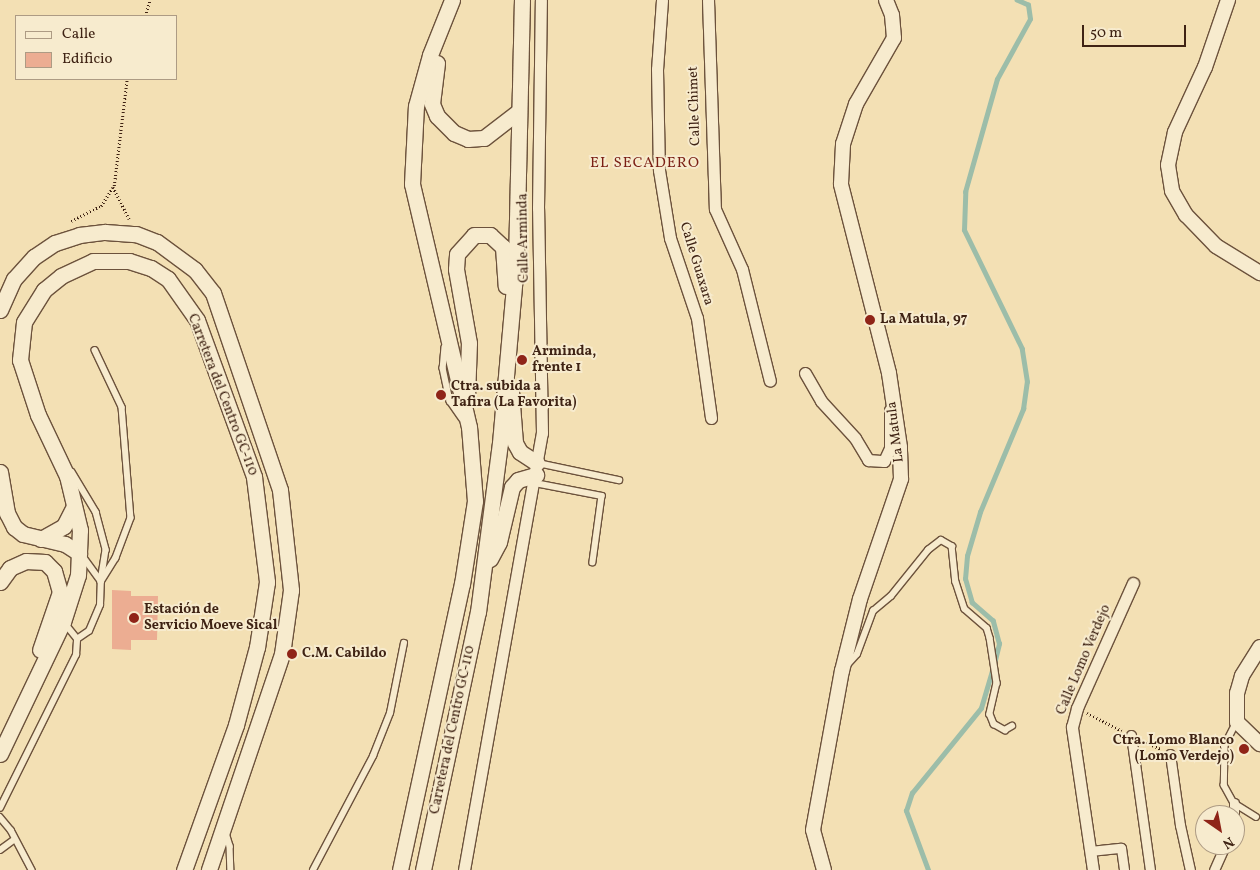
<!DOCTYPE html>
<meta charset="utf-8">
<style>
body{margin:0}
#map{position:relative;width:1260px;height:870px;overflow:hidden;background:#f3e0b4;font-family:Vollkorn,serif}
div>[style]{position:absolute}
.stream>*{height:4.5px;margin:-2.25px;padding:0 2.25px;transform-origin:2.25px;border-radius:2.25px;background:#9cbda9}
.building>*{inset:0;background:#ecad92}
.path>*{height:2.5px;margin-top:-1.25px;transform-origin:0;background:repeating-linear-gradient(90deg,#3f2314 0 1px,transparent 0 3.5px)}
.roads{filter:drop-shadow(1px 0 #6c523c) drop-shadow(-1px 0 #6c523c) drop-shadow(0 1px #6c523c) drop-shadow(0 -1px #6c523c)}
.service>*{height:5.5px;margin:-2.75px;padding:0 2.75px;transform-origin:2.75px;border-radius:2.75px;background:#f7ebce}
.pedestrian>*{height:9px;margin:-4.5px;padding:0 4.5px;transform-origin:4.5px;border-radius:4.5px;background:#f7ebce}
.minor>*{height:11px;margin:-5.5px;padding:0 5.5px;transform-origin:5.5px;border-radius:5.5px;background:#f7ebce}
.tertiary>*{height:14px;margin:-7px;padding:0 7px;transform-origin:7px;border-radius:7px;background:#f7ebce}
.secondary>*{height:15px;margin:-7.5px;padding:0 7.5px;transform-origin:7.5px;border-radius:7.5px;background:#f7ebce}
.dots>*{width:14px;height:14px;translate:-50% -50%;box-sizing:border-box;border:2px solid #f7ebce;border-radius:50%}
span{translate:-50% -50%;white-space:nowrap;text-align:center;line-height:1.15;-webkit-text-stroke:4px #f7ebce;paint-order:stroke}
.street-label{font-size:14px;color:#3f2314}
.poi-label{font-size:14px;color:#3f2314;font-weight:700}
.left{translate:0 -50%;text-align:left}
.right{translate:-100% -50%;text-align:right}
.neighbourhood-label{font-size:15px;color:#7a1f14;letter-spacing:1px}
.legend{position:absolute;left:15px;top:15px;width:162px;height:65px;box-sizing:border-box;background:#f7ebce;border:1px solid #ad9b84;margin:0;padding:6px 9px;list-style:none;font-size:15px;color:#3f2314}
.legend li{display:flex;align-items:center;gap:10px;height:25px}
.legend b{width:25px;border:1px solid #ad9b84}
.north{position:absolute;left:1195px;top:805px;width:50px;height:50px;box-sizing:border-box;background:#f7ebce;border:1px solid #ad9b84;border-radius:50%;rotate:147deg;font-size:14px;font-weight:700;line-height:20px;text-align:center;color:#3f2314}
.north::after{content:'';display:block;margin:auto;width:18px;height:22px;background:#8f2418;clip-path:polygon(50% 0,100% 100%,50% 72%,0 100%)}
.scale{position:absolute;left:1082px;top:25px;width:104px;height:22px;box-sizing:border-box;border:2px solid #3f2314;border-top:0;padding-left:6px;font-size:15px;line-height:18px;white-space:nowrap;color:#3f2314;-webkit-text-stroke:4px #f7ebce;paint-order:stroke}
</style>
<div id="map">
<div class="stream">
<i style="left:928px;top:870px;width:63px;rotate:-110.4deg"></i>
<i style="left:906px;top:811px;width:19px;rotate:-72deg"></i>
<i style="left:912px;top:793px;width:109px;rotate:-50.9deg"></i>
<i style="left:981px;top:708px;width:46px;rotate:-73.5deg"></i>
<i style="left:994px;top:664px;width:21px;rotate:-76deg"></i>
<i style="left:999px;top:644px;width:24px;rotate:-105deg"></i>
<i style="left:993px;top:621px;width:28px;rotate:-139deg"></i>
<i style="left:972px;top:603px;width:25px;rotate:-106deg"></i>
<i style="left:965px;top:579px;width:23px;rotate:-85deg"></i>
<i style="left:967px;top:556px;width:46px;rotate:-73.5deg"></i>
<i style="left:980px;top:512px;width:112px;rotate:-67.3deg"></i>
<i style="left:1023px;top:409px;width:27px;rotate:-82deg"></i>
<i style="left:1027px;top:382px;width:33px;rotate:-99deg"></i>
<i style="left:1022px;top:349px;width:132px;rotate:-116deg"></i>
<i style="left:964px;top:230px;width:38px;rotate:-88deg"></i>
<i style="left:965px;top:192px;width:117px;rotate:-74.2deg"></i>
<i style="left:997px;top:79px;width:68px;rotate:-61.2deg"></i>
<i style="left:1030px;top:19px;width:14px;rotate:-98deg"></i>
<i style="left:1028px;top:5px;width:12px;rotate:-156deg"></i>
</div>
<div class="building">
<i style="clip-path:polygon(112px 590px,131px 591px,131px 596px,158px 596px,157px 640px,131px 640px,131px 650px,112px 649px)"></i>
</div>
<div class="path">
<i style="left:145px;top:16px;width:17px;rotate:-73deg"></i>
<i style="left:114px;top:186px;width:108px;rotate:-83.1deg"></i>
<i style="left:71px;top:221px;width:34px;rotate:-27deg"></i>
<i style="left:101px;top:206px;width:22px;rotate:-58deg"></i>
<i style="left:113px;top:187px;width:36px;rotate:63deg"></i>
<i style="left:1087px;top:713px;width:39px;rotate:27deg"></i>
<i style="left:1143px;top:741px;width:20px;rotate:24deg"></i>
</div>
<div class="roads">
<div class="service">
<i style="left:445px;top:347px;width:21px;rotate:95deg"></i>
<i style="left:443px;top:368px;width:34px;rotate:78deg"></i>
<i style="left:450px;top:401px;width:21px;rotate:55deg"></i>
<i style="left:95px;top:350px;width:63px;rotate:64.7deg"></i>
<i style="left:122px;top:407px;width:111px;rotate:85.4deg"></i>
<i style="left:131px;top:518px;width:43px;rotate:110.6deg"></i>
<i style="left:116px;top:558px;width:28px;rotate:122deg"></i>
<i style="left:538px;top:463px;width:83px;rotate:11.9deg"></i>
<i style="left:72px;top:472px;width:47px;rotate:59deg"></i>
<i style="left:96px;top:512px;width:39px;rotate:75deg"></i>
<i style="left:106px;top:550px;width:30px;rotate:99deg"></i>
<i style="left:535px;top:483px;width:68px;rotate:11deg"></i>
<i style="left:602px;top:496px;width:67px;rotate:97.8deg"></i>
<i style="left:77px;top:639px;width:14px;rotate:-34deg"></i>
<i style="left:89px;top:631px;width:28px;rotate:-67deg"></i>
<i style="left:100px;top:605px;width:23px;rotate:-88deg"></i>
<i style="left:101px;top:582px;width:34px;rotate:-126deg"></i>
<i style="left:848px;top:664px;width:13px;rotate:-48deg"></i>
<i style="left:857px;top:654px;width:46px;rotate:-69.6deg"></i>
<i style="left:873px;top:611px;width:23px;rotate:-40deg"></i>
<i style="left:891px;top:596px;width:59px;rotate:-51.2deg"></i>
<i style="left:928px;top:550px;width:16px;rotate:-38deg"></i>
<i style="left:941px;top:540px;width:13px;rotate:29deg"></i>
<i style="left:952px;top:546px;width:36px;rotate:84deg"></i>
<i style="left:956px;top:582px;width:28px;rotate:72deg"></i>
<i style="left:965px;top:609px;width:29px;rotate:41deg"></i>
<i style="left:987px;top:628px;width:10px;rotate:73deg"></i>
<i style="left:990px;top:638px;width:46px;rotate:81.2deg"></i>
<i style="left:997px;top:683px;width:32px;rotate:103deg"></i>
<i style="left:990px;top:714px;width:11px;rotate:68deg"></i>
<i style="left:994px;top:724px;width:13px;rotate:29deg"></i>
<i style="left:1005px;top:730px;width:8px;rotate:-30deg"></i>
<i style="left:1237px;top:722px;width:27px;rotate:117deg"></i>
<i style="left:1225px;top:746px;width:39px;rotate:91deg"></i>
<i style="left:1224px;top:785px;width:21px;rotate:61deg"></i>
<i style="left:1234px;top:803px;width:26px;rotate:32deg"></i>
<i style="left:0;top:808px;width:171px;rotate:-63.6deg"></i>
<i style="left:76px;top:655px;width:16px;rotate:-86deg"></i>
<i style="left:77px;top:639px;width:21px;rotate:-129deg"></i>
<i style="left:0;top:817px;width:17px;rotate:50deg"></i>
<i style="left:11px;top:830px;width:45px;rotate:62.3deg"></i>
<i style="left:226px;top:833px;width:14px;rotate:73deg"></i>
<i style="left:230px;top:846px;width:24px;rotate:88deg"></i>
<i style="left:0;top:850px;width:17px;rotate:-36deg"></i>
<i style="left:313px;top:870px;width:129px;rotate:-62.2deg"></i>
<i style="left:373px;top:756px;width:46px;rotate:-68.4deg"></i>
<i style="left:390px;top:713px;width:71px;rotate:-78.7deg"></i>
</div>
<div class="pedestrian">
<i style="left:1131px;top:735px;width:136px;rotate:82deg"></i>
<i style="left:1170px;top:754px;width:72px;rotate:82deg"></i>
<i style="left:1180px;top:825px;width:46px;rotate:77.5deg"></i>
<i style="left:1234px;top:803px;width:12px;rotate:90deg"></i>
<i style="left:1090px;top:851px;width:31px;rotate:-6deg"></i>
<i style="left:1121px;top:848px;width:22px;rotate:82deg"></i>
<i style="left:1214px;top:870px;width:27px;rotate:-66deg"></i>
</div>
<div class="minor">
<i style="left:662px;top:0;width:69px;rotate:94.1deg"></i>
<i style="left:657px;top:69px;width:101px;rotate:88.9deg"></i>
<i style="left:659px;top:170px;width:69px;rotate:80.8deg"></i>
<i style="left:670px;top:238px;width:84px;rotate:71.4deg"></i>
<i style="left:697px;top:318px;width:101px;rotate:82deg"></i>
<i style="left:708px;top:0;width:209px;rotate:88.1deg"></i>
<i style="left:715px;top:209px;width:66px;rotate:65.8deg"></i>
<i style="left:742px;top:269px;width:115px;rotate:76deg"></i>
<i style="left:805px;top:373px;width:32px;rotate:60deg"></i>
<i style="left:821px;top:401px;width:50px;rotate:47.4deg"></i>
<i style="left:855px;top:438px;width:26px;rotate:59deg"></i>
<i style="left:868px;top:460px;width:16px;rotate:4deg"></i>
<i style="left:884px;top:461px;width:14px;rotate:-65deg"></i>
<i style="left:890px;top:448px;width:38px;rotate:-90deg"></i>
<i style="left:464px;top:870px;width:444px;rotate:-79.9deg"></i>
<i style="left:542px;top:433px;width:225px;rotate:-91deg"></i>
<i style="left:538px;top:208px;width:208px;rotate:-89.2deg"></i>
<i style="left:1093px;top:870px;width:145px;rotate:-98.4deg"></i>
<i style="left:1072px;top:727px;width:20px;rotate:-75deg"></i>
<i style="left:1077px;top:708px;width:137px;rotate:-65.9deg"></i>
</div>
<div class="tertiary">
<i style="left:1228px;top:0;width:71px;rotate:108.9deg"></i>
<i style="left:1205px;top:67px;width:72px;rotate:114.8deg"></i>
<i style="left:1175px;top:132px;width:34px;rotate:102deg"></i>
<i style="left:1168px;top:165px;width:26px;rotate:81deg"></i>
<i style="left:1172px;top:191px;width:28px;rotate:60deg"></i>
<i style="left:1186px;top:215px;width:43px;rotate:45.9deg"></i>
<i style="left:1216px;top:246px;width:52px;rotate:31.5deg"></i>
<i style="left:1260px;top:647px;width:34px;rotate:122deg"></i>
<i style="left:1242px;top:676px;width:18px;rotate:106deg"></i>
<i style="left:1237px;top:693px;width:29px;rotate:90deg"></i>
<i style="left:1237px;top:722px;width:32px;rotate:44deg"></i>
<i style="left:824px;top:870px;width:41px;rotate:-105.4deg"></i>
<i style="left:813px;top:830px;width:162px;rotate:-79.7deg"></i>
<i style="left:842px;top:671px;width:74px;rotate:-76deg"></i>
<i style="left:860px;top:599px;width:127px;rotate:-71.1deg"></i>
<i style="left:901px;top:479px;width:32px;rotate:-92deg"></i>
<i style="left:900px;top:447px;width:75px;rotate:-98.5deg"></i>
<i style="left:889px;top:373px;width:195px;rotate:-104.3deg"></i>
<i style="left:841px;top:184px;width:40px;rotate:-87.1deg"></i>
<i style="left:843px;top:144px;width:42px;rotate:-72deg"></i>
<i style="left:856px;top:104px;width:76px;rotate:-60.1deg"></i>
<i style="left:894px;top:38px;width:23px;rotate:-95deg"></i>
<i style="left:892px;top:15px;width:16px;rotate:-112deg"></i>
</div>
<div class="secondary">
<i style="left:437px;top:63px;width:41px;rotate:97deg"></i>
<i style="left:432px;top:104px;width:13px;rotate:67deg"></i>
<i style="left:437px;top:116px;width:24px;rotate:45deg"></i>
<i style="left:454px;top:133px;width:15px;rotate:23deg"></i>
<i style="left:468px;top:139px;width:16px;rotate:-4deg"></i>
<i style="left:484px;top:138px;width:44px;rotate:-37.6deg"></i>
<i style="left:0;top:310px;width:34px;rotate:-66deg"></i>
<i style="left:14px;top:279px;width:30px;rotate:-48deg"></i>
<i style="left:34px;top:257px;width:25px;rotate:-34deg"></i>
<i style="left:55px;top:243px;width:25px;rotate:-18deg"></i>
<i style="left:79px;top:235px;width:26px;rotate:-7deg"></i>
<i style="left:105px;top:232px;width:31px;rotate:4deg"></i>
<i style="left:136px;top:234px;width:22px;rotate:21deg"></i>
<i style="left:157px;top:242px;width:47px;rotate:36.4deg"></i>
<i style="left:195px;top:270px;width:29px;rotate:52deg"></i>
<i style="left:213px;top:293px;width:208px;rotate:71.2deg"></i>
<i style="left:280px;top:490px;width:101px;rotate:83.7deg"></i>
<i style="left:291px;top:590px;width:65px;rotate:98deg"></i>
<i style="left:282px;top:654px;width:228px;rotate:108.7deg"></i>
<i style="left:511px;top:391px;width:52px;rotate:85.6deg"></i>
<i style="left:515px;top:443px;width:10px;rotate:61deg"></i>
<i style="left:520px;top:452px;width:20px;rotate:33deg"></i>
<i style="left:467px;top:397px;width:54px;rotate:-87.9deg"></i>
<i style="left:469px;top:343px;width:75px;rotate:-100deg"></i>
<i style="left:456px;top:269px;width:15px;rotate:-86deg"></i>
<i style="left:457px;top:254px;width:25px;rotate:-48deg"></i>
<i style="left:474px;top:235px;width:16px"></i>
<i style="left:490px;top:235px;width:18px;rotate:43deg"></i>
<i style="left:503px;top:247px;width:39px;rotate:86deg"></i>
<i style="left:0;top:472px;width:42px;rotate:80.3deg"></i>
<i style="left:7px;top:513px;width:16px;rotate:63deg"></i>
<i style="left:14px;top:527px;width:11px;rotate:38deg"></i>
<i style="left:23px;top:534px;width:43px;rotate:13.4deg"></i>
<i style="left:65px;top:544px;width:17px;rotate:33deg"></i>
<i style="left:41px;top:539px;width:26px;rotate:-29deg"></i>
<i style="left:64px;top:526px;width:22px;rotate:-63deg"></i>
<i style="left:490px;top:559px;width:19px;rotate:-62deg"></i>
<i style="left:499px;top:542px;width:57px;rotate:-76.7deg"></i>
<i style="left:512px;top:487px;width:9px;rotate:-49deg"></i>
<i style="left:518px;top:480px;width:19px;rotate:-16deg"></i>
<i style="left:0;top:582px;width:17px;rotate:-54deg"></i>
<i style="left:10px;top:568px;width:17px;rotate:-24deg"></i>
<i style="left:26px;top:561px;width:19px;rotate:3deg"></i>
<i style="left:45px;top:562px;width:13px;rotate:45deg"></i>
<i style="left:54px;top:571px;width:22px;rotate:74deg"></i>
<i style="left:60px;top:592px;width:61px;rotate:109deg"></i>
<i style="left:0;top:754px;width:146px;rotate:-64.5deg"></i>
<i style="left:63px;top:622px;width:49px;rotate:-72.3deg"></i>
<i style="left:78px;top:575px;width:45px;rotate:-87.5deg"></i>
<i style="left:80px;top:530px;width:56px;rotate:-103.5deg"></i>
<i style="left:67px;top:476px;width:68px;rotate:-115.4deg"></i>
<i style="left:38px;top:415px;width:58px;rotate:-108.1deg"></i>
<i style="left:20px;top:360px;width:38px;rotate:-84deg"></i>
<i style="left:24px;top:322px;width:38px;rotate:-58deg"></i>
<i style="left:44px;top:290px;width:22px;rotate:-39deg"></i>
<i style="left:61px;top:276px;width:35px;rotate:-25deg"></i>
<i style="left:93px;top:261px;width:36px"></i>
<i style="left:129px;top:261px;width:23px;rotate:18deg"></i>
<i style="left:151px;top:268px;width:20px;rotate:33deg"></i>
<i style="left:168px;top:279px;width:50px;rotate:54.7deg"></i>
<i style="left:197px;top:320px;width:167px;rotate:70deg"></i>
<i style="left:254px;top:477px;width:106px;rotate:82.9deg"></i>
<i style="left:267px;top:582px;width:66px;rotate:98.7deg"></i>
<i style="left:257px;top:647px;width:81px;rotate:105.1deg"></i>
<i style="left:236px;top:725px;width:154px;rotate:109.7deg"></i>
<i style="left:400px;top:870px;width:293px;rotate:-77.8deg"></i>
<i style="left:462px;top:584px;width:84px;rotate:-81.1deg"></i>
<i style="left:475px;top:501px;width:74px;rotate:-94.6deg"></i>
<i style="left:469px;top:427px;width:250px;rotate:-103.2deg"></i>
<i style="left:412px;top:184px;width:78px;rotate:-87.1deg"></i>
<i style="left:416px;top:106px;width:53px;rotate:-74.6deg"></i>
<i style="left:430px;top:55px;width:59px;rotate:-68.2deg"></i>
<i style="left:423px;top:870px;width:264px;rotate:-78deg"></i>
<i style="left:478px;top:612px;width:170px;rotate:-82.6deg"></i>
<i style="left:500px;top:443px;width:181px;rotate:-84.9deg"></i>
<i style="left:516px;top:263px;width:263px;rotate:-88.7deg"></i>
</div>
</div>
<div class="dots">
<i style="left:870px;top:320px;background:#8f2418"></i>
<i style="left:522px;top:360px;background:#8f2418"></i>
<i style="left:441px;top:395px;background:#8f2418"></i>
<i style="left:134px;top:618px;background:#8f2418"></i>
<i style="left:292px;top:654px;background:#8f2418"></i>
<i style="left:1244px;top:749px;background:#8f2418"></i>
</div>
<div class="street-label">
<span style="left:695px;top:106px;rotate:-92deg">Calle Chimet</span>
<span style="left:524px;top:238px;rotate:-91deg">Calle Arminda</span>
<span style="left:696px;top:264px;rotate:73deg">Calle Guaxara</span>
<span style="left:222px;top:395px;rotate:69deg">Carretera del Centro GC-110</span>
<span style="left:896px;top:432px;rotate:-97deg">La Matula</span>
<span style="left:1084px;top:660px;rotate:-67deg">Calle Lomo Verdejo</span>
<span style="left:453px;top:730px;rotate:-78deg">Carretera del Centro GC-110</span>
</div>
<div class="poi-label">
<span class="left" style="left:880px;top:320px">La Matula, 97</span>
<span class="left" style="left:532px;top:360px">Arminda,<br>frente 1</span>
<span class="left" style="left:451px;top:395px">Ctra. subida a<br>Tafira (La Favorita)</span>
<span class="left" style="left:144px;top:618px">Estación de<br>Servicio Moeve Sical</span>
<span class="left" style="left:302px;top:654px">C.M. Cabildo</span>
<span class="right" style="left:1234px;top:749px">Ctra. Lomo Blanco<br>(Lomo Verdejo)</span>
</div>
<div class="neighbourhood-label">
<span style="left:645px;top:164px">EL SECADERO</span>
</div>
<ul class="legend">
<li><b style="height:6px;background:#f7ebce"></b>Calle</li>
<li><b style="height:14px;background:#ecad92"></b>Edificio</li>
</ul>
<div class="north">N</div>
<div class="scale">50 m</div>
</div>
